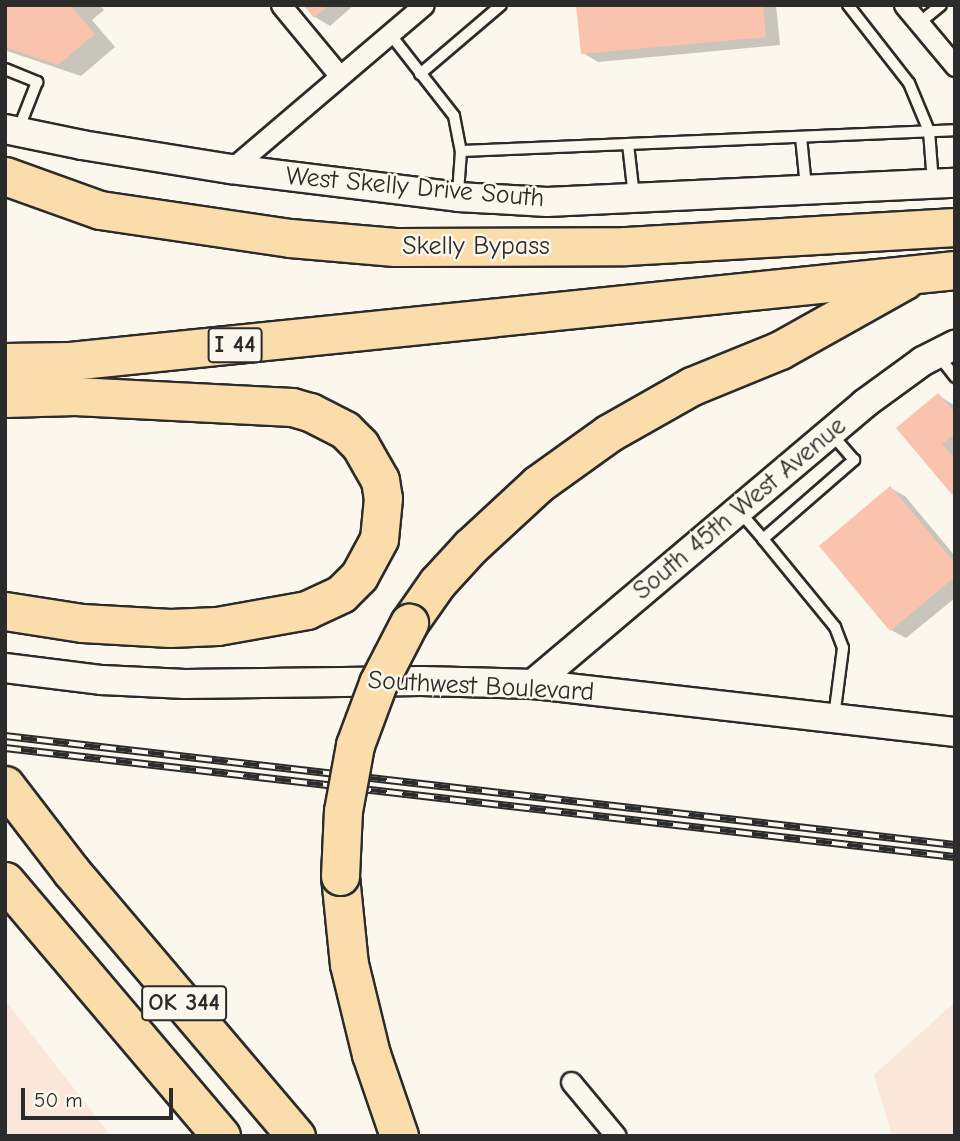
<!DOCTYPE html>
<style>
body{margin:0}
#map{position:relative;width:960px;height:1141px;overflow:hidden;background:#fbf7ec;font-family:"Comic Neue",sans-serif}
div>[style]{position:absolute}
.built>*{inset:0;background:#fbe7d9}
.shadow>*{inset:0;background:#0003}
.building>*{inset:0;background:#fac3ad}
.roads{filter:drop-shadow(2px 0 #2b2b2b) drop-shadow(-2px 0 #2b2b2b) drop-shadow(0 2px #2b2b2b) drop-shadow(0 -2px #2b2b2b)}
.lane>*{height:10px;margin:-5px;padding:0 5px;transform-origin:5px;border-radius:5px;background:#fbf7ec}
.street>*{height:19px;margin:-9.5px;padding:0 9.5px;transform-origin:9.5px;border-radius:9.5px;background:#fbf7ec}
.secondary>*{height:28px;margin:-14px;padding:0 14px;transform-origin:14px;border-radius:14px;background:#fbf7ec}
.highway>*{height:37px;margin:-18.5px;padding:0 18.5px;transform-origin:18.5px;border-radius:18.5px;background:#faddab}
.rail>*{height:8px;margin-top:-4px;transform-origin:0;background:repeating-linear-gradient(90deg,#fbf7ec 0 16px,#2b2b2b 0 32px);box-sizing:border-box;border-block:2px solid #2b2b2b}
.bridges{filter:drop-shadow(2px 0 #2b2b2b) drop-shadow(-2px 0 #2b2b2b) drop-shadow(0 2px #2b2b2b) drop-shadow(0 -2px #2b2b2b)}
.highway-bridge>*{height:37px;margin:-18.5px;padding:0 18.5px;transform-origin:18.5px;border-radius:18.5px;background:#faddab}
span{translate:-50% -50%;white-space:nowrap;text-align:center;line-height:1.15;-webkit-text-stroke:5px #fbf7ec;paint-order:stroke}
.shield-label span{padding:2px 5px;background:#fbf7ec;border:2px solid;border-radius:5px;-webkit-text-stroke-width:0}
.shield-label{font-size:24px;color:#2b2b2b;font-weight:700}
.street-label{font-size:26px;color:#2b2b2b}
.frame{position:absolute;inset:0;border:7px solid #2b2b2b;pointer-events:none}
.scale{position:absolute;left:21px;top:1088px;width:152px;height:32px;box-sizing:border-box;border:4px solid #2b2b2b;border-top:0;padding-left:9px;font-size:21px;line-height:24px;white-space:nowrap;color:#2b2b2b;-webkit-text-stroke:5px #fbf7ec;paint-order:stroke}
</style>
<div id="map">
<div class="built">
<i style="clip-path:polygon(5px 1000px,111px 1136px,5px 1136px)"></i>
<i style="clip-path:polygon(955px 1002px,955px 1136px,892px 1136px,874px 1075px)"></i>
</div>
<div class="shadow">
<i style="clip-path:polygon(5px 5px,100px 5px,104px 10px,92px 20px,115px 47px,81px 76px,7px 51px)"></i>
<i style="clip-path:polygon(305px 5px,354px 5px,330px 26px,315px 17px)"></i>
<i style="clip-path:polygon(578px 5px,776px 5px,780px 45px,598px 62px,583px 53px)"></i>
<i style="clip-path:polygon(938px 395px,955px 406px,955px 495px,898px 429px)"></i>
<i style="clip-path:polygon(890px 488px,905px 496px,955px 556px,955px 598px,906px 638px,891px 630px)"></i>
</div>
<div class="building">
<i style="clip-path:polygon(5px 5px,70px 5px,95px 34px,58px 65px,5px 47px)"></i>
<i style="clip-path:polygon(303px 5px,329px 5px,314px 18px)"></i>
<i style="clip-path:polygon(576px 5px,763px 5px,766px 37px,581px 54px)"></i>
<i style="clip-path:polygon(938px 393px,955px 413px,955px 434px,942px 444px,955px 459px,955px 498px,896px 428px)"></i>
<i style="clip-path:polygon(890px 486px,955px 563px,955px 577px,890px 631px,819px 546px)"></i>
</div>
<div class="roads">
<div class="lane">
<i style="left:848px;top:5px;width:99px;rotate:52deg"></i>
<i style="left:909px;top:83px;width:52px;rotate:67.4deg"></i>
<i style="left:929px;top:131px;width:52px;rotate:85.6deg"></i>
<i style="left:919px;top:23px;width:28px;rotate:-39deg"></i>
<i style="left:390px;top:34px;width:104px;rotate:52deg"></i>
<i style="left:454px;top:116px;width:36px;rotate:79deg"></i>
<i style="left:5px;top:69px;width:35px;rotate:22deg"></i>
<i style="left:37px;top:82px;width:49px;rotate:111.4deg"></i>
<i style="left:420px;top:74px;width:106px;rotate:-40.4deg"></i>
<i style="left:801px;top:137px;width:50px;rotate:84.3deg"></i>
<i style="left:628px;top:144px;width:53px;rotate:83.5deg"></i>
<i style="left:458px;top:193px;width:42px;rotate:-85.9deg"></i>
<i style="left:461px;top:151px;width:494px;rotate:-2.4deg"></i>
<i style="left:938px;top:355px;width:28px;rotate:52deg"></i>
<i style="left:739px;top:511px;width:37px;rotate:49deg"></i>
<i style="left:763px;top:539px;width:121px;rotate:-41deg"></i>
<i style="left:854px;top:460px;width:35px;rotate:-131deg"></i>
<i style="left:763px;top:539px;width:114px;rotate:50.7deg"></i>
<i style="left:835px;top:627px;width:22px;rotate:69deg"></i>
<i style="left:843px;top:648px;width:70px;rotate:97.4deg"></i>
</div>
<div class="street">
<i style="left:281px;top:5px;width:91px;rotate:50.4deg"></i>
<i style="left:904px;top:5px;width:80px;rotate:50.1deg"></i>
<i style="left:231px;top:169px;width:253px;rotate:-40.4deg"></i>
<i style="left:571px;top:1082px;width:70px;rotate:50.2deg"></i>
</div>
<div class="secondary">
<i style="left:5px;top:129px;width:79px;rotate:11.7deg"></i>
<i style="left:82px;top:145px;width:151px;rotate:9.2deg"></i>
<i style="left:231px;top:169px;width:229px;rotate:7deg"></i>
<i style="left:458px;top:197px;width:89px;rotate:3.2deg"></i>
<i style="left:547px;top:202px;width:408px;rotate:-2.7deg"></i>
<i style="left:5px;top:668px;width:98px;rotate:7.1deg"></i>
<i style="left:102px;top:680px;width:83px;rotate:2.8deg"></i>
<i style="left:185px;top:684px;width:236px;rotate:-0.7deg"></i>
<i style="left:421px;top:681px;width:112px;rotate:1.5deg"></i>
<i style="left:533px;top:684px;width:425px;rotate:6.5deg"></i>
<i style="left:533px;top:684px;width:434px;rotate:-40.2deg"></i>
<i style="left:864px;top:404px;width:73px;rotate:-36.1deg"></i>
<i style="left:923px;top:361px;width:36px;rotate:-27deg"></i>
</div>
<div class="highway">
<i style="left:5px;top:176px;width:101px;rotate:19.7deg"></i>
<i style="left:100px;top:210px;width:192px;rotate:8.4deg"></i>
<i style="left:290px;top:238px;width:105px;rotate:4.9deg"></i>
<i style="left:395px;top:247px;width:231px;rotate:-0.2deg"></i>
<i style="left:626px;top:246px;width:330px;rotate:-3.3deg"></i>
<i style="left:5px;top:362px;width:65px;rotate:-0.9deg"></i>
<i style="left:70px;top:361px;width:890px;rotate:-5.87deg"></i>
<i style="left:5px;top:398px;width:70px;rotate:-1.6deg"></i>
<i style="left:75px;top:396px;width:217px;rotate:2.9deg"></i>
<i style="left:292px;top:407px;width:19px;rotate:16deg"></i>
<i style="left:310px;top:412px;width:39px;rotate:27deg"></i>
<i style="left:345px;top:430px;width:21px;rotate:45deg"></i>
<i style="left:360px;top:445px;width:40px;rotate:60.3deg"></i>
<i style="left:380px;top:480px;width:18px;rotate:81deg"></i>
<i style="left:383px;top:498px;width:41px;rotate:95.6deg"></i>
<i style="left:379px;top:539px;width:42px;rotate:118.4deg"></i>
<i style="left:359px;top:576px;width:25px;rotate:135deg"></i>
<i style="left:341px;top:594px;width:38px;rotate:155deg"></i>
<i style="left:307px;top:610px;width:91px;rotate:169.9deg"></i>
<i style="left:217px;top:626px;width:47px;rotate:177.6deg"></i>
<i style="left:170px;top:628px;width:88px;rotate:-176.7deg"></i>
<i style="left:82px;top:623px;width:78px;rotate:-171.1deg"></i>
<i style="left:409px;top:623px;width:49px;rotate:-55deg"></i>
<i style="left:437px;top:583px;width:49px;rotate:-47.5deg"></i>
<i style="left:470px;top:547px;width:93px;rotate:-42.8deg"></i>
<i style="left:538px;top:484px;width:87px;rotate:-35.7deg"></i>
<i style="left:609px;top:433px;width:95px;rotate:-29.5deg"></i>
<i style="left:692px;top:386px;width:95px;rotate:-22.2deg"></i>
<i style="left:780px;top:350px;width:143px;rotate:-29.2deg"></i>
<i style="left:5px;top:785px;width:108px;rotate:52.5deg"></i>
<i style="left:71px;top:871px;width:348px;rotate:49.7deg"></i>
<i style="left:340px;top:876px;width:88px;rotate:84.2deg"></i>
<i style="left:349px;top:964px;width:93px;rotate:76.3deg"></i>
<i style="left:371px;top:1054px;width:87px;rotate:71.1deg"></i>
<i style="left:5px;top:881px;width:334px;rotate:49.7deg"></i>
</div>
</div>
<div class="rail">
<i style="left:5px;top:736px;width:956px;rotate:6.55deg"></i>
<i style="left:5px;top:748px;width:956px;rotate:6.55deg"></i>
</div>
<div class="bridges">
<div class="highway-bridge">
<i style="left:340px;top:876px;width:65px;rotate:-87.4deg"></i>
<i style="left:343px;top:811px;width:67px;rotate:-79.7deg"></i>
<i style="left:355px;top:745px;width:66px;rotate:-69.6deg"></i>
<i style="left:378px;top:683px;width:68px;rotate:-62.7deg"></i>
</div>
</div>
<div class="shield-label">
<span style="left:235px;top:345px">I 44</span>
<span style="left:184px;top:1003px">OK 344</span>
</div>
<div class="street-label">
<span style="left:415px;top:188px;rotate:5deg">West Skelly Drive South</span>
<span style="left:476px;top:247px">Skelly Bypass</span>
<span style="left:740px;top:509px;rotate:-40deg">South 45th West Avenue</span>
<span style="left:481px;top:687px;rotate:3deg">Southwest Boulevard</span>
</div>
<div class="frame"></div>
<div class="scale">50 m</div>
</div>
